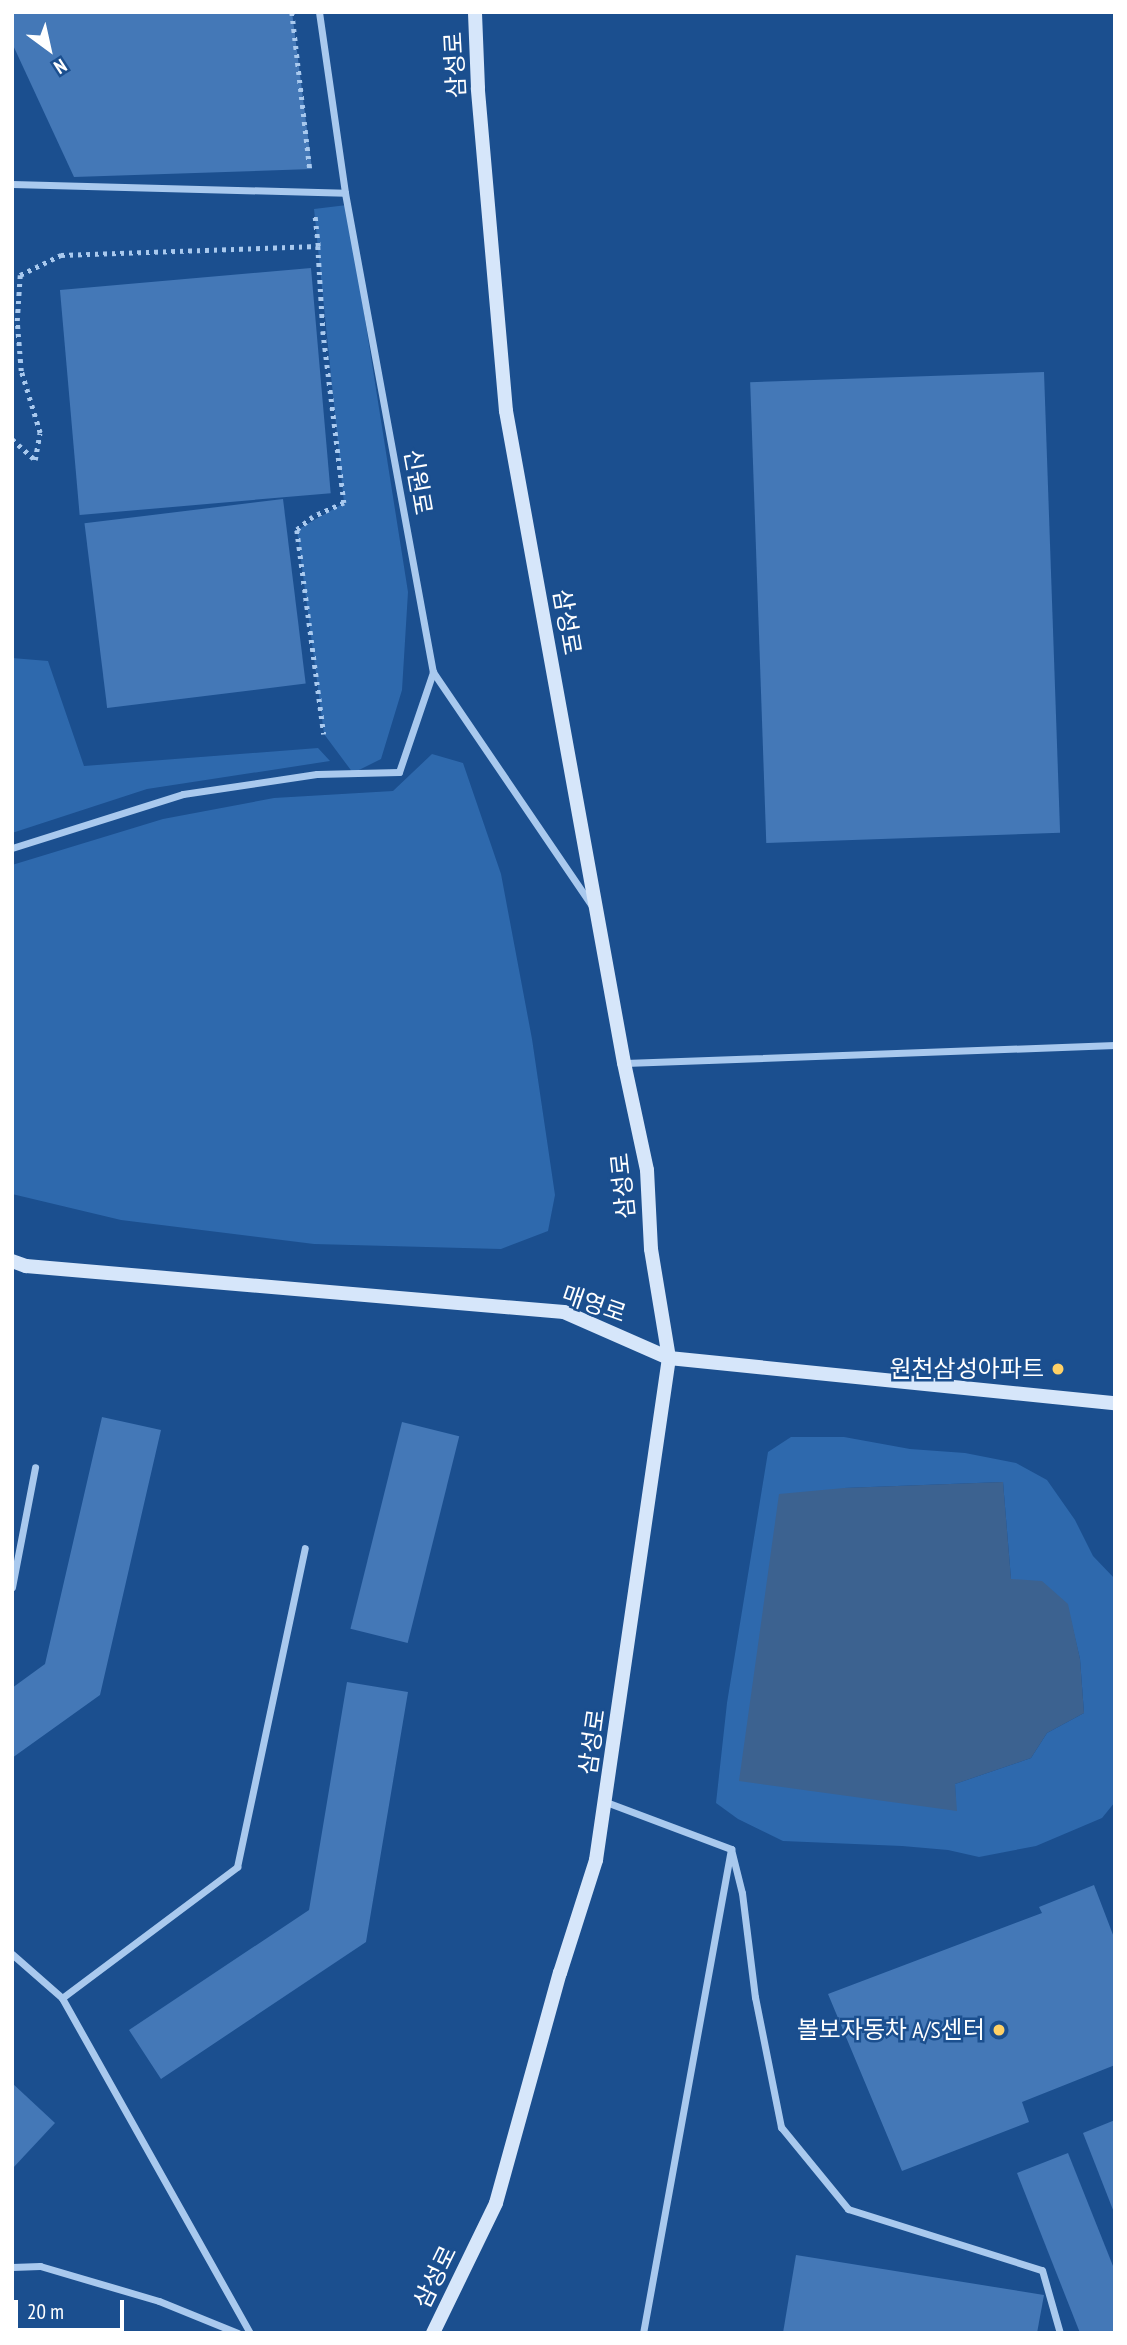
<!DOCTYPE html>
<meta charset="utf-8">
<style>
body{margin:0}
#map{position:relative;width:1127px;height:2345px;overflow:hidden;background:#1b4f8f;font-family:"PT Sans Narrow","Noto Sans KR",sans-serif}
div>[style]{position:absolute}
.green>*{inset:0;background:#2e69ad}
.water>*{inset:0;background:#3c6290}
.building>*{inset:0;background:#4478b7;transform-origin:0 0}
.path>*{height:4.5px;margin-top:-2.25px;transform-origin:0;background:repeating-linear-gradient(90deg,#a9c9ee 0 3.5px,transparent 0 8.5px)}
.street>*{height:7px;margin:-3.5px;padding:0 3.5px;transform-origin:3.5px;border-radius:3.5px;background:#a9c9ee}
.secondary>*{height:14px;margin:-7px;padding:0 7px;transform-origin:7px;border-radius:7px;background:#d6e6fa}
.dots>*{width:19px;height:19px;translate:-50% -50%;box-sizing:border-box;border:4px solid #1b4f8f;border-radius:50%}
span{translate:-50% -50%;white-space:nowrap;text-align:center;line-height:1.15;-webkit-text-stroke:5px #1b4f8f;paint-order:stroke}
.street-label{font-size:24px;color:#fff}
.poi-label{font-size:24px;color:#fff}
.right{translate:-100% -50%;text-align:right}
.frame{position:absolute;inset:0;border:14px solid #fff;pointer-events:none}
.north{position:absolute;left:14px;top:14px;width:70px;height:70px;-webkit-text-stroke:5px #1b4f8f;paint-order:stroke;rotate:147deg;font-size:19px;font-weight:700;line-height:28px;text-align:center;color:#fff}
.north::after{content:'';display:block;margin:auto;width:24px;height:32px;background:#fff;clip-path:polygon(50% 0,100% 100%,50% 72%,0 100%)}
.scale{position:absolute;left:14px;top:2300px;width:110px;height:32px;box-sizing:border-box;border:4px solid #fff;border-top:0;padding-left:9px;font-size:21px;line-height:24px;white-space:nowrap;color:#fff;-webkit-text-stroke:5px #1b4f8f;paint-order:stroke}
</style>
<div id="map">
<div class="green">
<i style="clip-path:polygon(347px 205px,408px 592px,402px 690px,381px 759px,353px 773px,324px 734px,297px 530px,344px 503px,314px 209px)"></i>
<i style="clip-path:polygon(12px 658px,48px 661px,84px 766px,318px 748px,330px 761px,147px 789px,12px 833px)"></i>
<i style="clip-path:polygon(432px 754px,463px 763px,501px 874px,532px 1039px,555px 1195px,548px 1231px,501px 1249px,314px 1244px,121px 1220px,12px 1194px,12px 865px,163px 819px,274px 798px,393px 791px)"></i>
<i style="clip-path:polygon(evenodd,791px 1437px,844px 1437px,910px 1449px,965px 1453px,1016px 1463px,1047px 1480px,1075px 1520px,1093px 1556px,1115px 1579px,1115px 1802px,1102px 1818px,1036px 1846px,979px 1857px,948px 1850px,902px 1846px,783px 1841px,738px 1819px,716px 1803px,727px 1703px,768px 1452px,791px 1437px,1003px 1482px,1011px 1579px,1067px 1604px,1080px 1659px,1084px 1713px,1047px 1733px,1031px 1758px,955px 1784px,956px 1810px,844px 1488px,1003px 1482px)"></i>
</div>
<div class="water">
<i style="clip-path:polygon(1003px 1482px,1011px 1579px,1042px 1581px,1068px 1604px,1080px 1659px,1084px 1713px,1047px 1733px,1031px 1758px,955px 1784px,957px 1811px,739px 1781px,779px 1494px,844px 1488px)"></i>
</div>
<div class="building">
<i style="clip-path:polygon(12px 12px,292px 12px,312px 169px,74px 177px,12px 43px)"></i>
<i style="left:311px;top:268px;width:226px;height:252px;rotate:85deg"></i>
<i style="left:1044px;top:372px;width:461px;height:294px;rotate:88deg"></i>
<i style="left:283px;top:499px;width:186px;height:200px;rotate:83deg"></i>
<i style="clip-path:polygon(102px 1417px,161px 1430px,100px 1695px,12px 1758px,12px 1688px,45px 1664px)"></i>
<i style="left:402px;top:1422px;width:59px;height:213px;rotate:14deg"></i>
<i style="clip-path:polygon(347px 1682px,408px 1692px,366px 1942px,161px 2079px,129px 2030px,309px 1910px)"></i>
<i style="clip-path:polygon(1094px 1885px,1115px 1940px,1115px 2065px,1022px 2102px,1029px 2122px,902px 2171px,828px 1994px,1042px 1913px,1039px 1907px)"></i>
<i style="clip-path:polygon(12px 2083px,55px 2123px,12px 2169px)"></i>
<i style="clip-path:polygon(1115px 2120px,1115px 2215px,1083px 2133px)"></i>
<i style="clip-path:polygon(1068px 2153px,1115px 2271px,1115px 2333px,1080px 2333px,1017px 2173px)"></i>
<i style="clip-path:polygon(796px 2255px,1044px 2295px,1037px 2333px,783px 2333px)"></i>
</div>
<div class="path">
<i style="left:292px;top:12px;width:160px;rotate:83.5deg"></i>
<i style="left:318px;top:246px;width:85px;rotate:86.6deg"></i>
<i style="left:323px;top:331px;width:173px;rotate:83deg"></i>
<i style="left:344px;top:503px;width:34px;rotate:156deg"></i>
<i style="left:313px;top:517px;width:21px;rotate:141deg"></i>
<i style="left:297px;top:530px;width:206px;rotate:82.5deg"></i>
<i style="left:12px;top:439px;width:31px;rotate:42deg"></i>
<i style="left:35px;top:460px;width:27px;rotate:-80deg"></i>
<i style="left:40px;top:433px;width:65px;rotate:-107deg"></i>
<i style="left:21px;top:371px;width:50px;rotate:-94.6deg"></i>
<i style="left:17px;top:321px;width:46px;rotate:-86.3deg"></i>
<i style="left:20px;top:275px;width:46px;rotate:-26deg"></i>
<i style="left:61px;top:255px;width:257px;rotate:-2deg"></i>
<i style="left:318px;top:246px;width:31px;rotate:-96deg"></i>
</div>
<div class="street">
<i style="left:319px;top:12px;width:183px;rotate:81.8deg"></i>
<i style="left:345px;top:193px;width:487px;rotate:79.6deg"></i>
<i style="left:433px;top:672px;width:283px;rotate:55.8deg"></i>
<i style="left:12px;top:184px;width:333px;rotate:1.5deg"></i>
<i style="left:12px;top:848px;width:179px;rotate:-17.5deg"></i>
<i style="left:183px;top:794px;width:135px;rotate:-8.5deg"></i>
<i style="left:317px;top:774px;width:82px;rotate:-1.4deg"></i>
<i style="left:399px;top:772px;width:106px;rotate:-71.2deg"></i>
<i style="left:625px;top:1063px;width:490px;rotate:-2.1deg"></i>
<i style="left:12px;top:1587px;width:122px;rotate:-79.1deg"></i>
<i style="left:606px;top:1802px;width:134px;rotate:20.6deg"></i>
<i style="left:731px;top:1849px;width:492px;rotate:100.3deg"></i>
<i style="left:731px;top:1849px;width:45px;rotate:76deg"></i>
<i style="left:742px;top:1893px;width:105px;rotate:82.9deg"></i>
<i style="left:755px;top:1997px;width:133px;rotate:78.7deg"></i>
<i style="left:781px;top:2127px;width:106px;rotate:50.7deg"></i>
<i style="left:848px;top:2209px;width:203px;rotate:17.5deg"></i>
<i style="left:1042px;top:2270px;width:66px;rotate:74.1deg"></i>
<i style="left:12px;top:1954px;width:67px;rotate:41.3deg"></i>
<i style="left:62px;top:1998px;width:384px;rotate:60.7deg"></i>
<i style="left:62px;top:1998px;width:219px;rotate:-36.8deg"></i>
<i style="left:237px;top:1867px;width:326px;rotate:-78deg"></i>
<i style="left:12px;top:2267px;width:28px;rotate:-2deg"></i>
<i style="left:40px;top:2266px;width:124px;rotate:16.4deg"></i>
<i style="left:159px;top:2301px;width:85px;rotate:22.1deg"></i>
</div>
<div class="secondary">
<i style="left:12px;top:1261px;width:15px;rotate:20deg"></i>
<i style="left:26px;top:1266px;width:540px;rotate:4.89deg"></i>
<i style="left:564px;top:1312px;width:115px;rotate:23.7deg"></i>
<i style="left:669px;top:1358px;width:448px;rotate:5.8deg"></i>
<i style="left:433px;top:2333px;width:144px;rotate:-64.1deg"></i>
<i style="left:496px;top:2203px;width:239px;rotate:-74.5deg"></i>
<i style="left:560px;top:1973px;width:119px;rotate:-72.3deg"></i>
<i style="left:596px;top:1860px;width:507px;rotate:-81.73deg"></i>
<i style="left:669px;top:1358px;width:110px;rotate:-99.4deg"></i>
<i style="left:651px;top:1249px;width:79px;rotate:-92.9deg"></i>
<i style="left:647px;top:1170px;width:109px;rotate:-102.1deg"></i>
<i style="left:624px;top:1063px;width:663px;rotate:-100.26deg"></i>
<i style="left:506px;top:411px;width:324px;rotate:-95deg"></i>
<i style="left:478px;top:88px;width:76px;rotate:-92.3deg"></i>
</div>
<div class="dots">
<i style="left:1058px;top:1369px;background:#ffd166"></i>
<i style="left:999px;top:2030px;background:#ffd166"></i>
</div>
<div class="street-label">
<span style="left:455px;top:65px;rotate:-93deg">삼성로</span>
<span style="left:418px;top:482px;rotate:80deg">신원로</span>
<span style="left:567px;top:622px;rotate:80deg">삼성로</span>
<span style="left:623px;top:1186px;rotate:-96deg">삼성로</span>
<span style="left:594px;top:1304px;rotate:19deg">매영로</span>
<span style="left:592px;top:1742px;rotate:-82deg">삼성로</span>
<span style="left:435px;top:2277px;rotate:-64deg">삼성로</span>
</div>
<div class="poi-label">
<span class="right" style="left:1044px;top:1369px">원천삼성아파트</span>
<span class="right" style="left:985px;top:2030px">볼보자동차 A/S센터</span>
</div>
<div class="frame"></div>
<div class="north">N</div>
<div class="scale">20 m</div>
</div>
